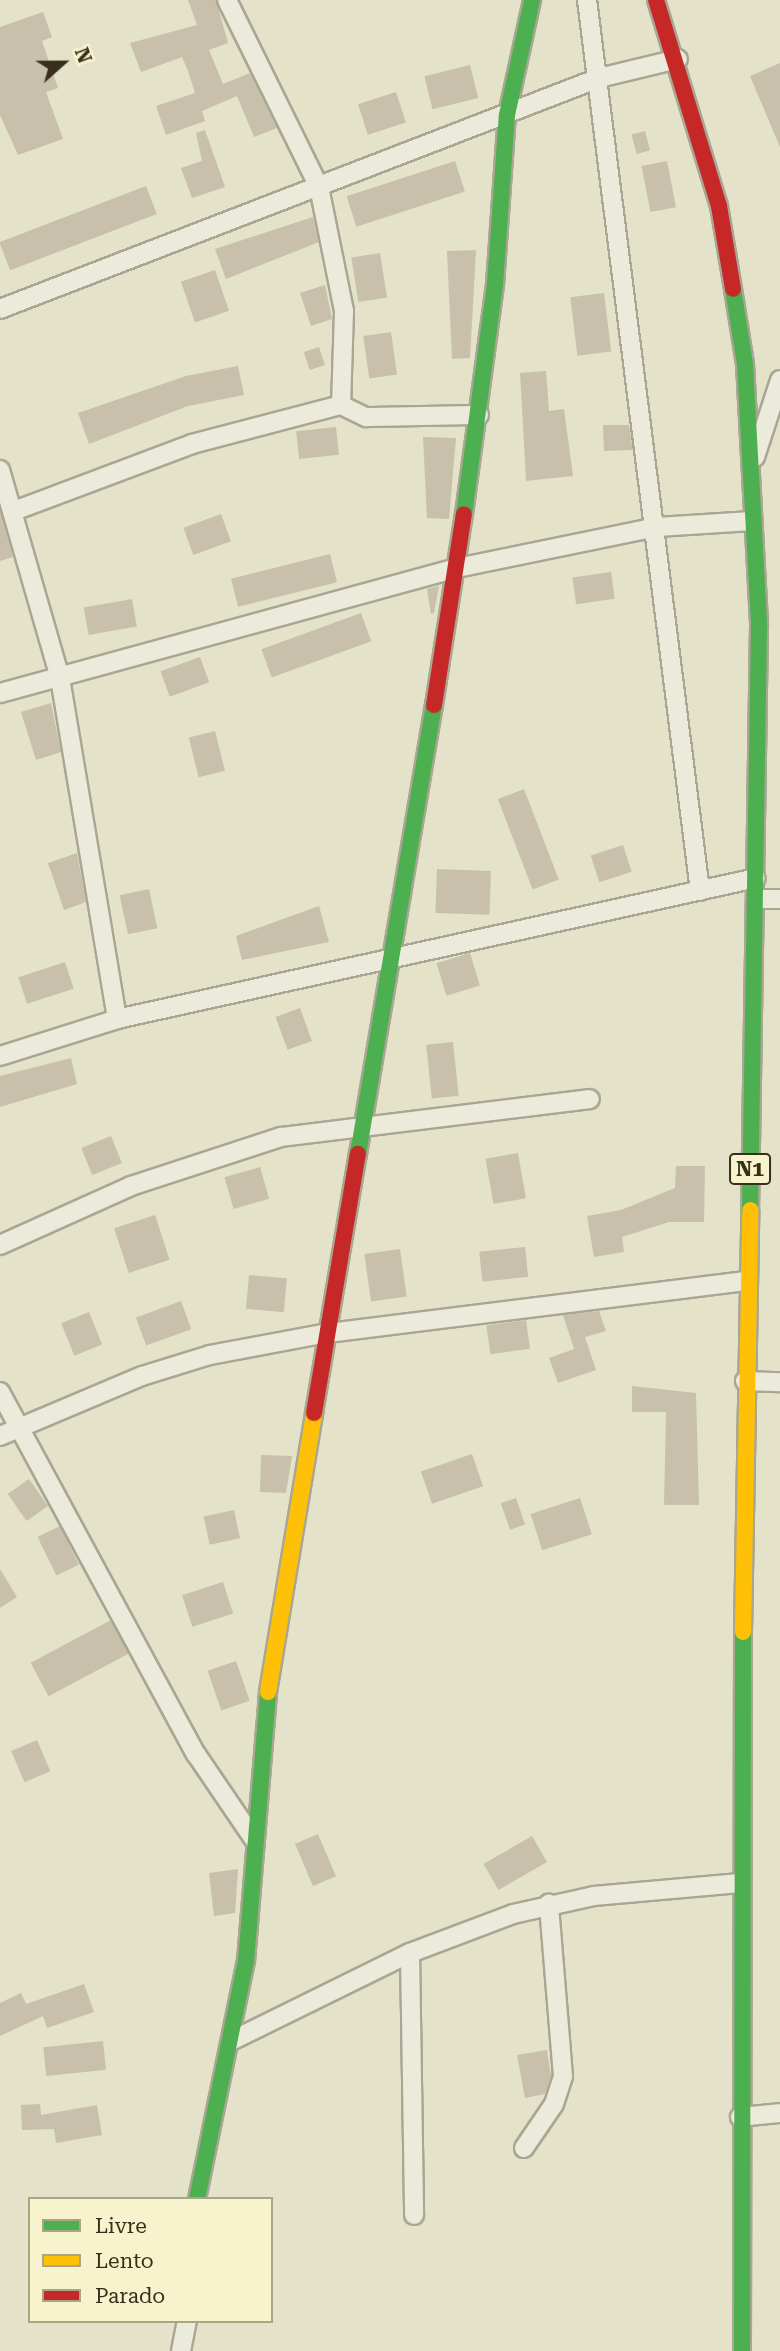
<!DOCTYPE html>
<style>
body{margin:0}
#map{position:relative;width:780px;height:2351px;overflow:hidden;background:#e4e2c9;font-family:"Roboto Serif",serif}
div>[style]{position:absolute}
.building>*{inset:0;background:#c8c0aa;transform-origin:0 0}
.roads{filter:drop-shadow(2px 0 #a9a693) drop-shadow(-2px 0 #a9a693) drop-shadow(0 2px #a9a693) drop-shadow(0 -2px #a9a693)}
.street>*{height:18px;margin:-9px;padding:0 9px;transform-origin:9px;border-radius:9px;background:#ebeadb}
.fast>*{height:16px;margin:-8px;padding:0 8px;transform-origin:8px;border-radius:8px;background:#4caf50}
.slow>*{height:16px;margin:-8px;padding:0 8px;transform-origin:8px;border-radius:8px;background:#ffc107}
.jam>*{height:16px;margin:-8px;padding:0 8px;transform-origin:8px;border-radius:8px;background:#c62828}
span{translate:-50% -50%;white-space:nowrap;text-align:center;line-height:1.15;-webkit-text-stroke:5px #f7f4cd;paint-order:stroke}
.shield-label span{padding:2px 5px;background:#f7f4cd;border:2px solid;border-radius:5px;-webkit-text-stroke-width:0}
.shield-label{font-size:21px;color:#372f1b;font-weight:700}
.legend{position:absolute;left:28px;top:2197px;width:245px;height:126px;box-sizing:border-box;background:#f7f4cd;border:2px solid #aaa586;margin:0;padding:9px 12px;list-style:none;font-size:21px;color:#372f1b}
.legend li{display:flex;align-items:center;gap:14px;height:35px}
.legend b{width:35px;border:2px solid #aaa586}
.north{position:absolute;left:28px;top:28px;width:70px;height:70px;-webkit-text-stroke:5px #f7f4cd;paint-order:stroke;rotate:69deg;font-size:19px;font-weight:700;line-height:28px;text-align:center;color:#372f1b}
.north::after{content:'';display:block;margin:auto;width:24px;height:32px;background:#372f1b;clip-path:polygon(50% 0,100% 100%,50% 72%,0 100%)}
</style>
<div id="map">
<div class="building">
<i style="clip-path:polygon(188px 0,216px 0,228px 43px,209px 50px,223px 84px,250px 73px,277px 128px,254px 137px,237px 96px,202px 111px,205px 121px,166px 135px,156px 106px,195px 93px,188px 71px,182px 57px,141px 72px,130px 43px,197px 25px)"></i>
<i style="clip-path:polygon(43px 12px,52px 37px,42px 41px,58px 88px,46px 92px,63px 139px,18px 155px,0 115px,0 27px)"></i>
<i style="clip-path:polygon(780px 63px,780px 147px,750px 76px)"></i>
<i style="left:470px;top:65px;width:34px;height:47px;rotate:76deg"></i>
<i style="left:396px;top:92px;width:32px;height:40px;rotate:72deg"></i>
<i style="clip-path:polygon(205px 130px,225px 187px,192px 198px,181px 168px,202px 161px,196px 133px)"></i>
<i style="left:645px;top:131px;width:20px;height:14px;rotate:75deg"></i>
<i style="left:455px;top:161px;width:32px;height:114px;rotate:72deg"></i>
<i style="left:667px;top:161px;width:47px;height:26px;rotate:79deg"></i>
<i style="left:146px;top:186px;width:30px;height:157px;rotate:69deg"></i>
<i style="clip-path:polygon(313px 217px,319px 242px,226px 279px,215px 249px)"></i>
<i style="clip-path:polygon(476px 250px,470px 358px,452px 359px,447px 251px)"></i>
<i style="left:380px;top:253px;width:45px;height:29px;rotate:81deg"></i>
<i style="left:215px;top:270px;width:43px;height:36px;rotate:71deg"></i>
<i style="clip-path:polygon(325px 285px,332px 319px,311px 326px,300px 293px)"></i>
<i style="left:604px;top:293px;width:59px;height:34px;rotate:83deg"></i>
<i style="left:391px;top:332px;width:43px;height:28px;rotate:82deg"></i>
<i style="left:319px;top:347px;width:19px;height:16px;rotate:72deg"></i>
<i style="clip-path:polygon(238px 366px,244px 395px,188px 406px,89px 444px,78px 413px,186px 376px)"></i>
<i style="clip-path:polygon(546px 371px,549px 411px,564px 409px,573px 476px,526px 481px,520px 373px)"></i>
<i style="clip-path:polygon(603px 425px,629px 425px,633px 450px,604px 451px)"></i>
<i style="left:336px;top:427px;width:28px;height:40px;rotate:84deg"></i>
<i style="clip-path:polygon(423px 437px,456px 438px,449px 519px,427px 518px)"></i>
<i style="clip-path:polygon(0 511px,13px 557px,0 561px)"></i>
<i style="left:221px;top:514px;width:29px;height:40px;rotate:70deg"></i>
<i style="left:330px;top:554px;width:29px;height:102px;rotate:76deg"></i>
<i style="left:611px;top:572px;width:27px;height:39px;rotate:82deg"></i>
<i style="clip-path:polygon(439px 586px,434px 613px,431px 614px,427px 589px)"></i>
<i style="left:132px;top:599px;width:28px;height:49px;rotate:80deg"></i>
<i style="left:361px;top:613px;width:30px;height:106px;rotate:70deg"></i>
<i style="left:200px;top:657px;width:27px;height:42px;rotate:70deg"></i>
<i style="clip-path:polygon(51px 703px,61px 752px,36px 760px,21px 712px)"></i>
<i style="left:215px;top:731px;width:41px;height:27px;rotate:76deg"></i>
<i style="left:524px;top:789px;width:97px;height:28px;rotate:69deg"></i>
<i style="left:623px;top:845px;width:28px;height:34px;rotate:72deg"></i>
<i style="clip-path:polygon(77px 853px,86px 902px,64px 910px,48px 863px)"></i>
<i style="left:437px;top:869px;width:54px;height:44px;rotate:2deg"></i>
<i style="left:149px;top:889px;width:40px;height:30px;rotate:78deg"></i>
<i style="clip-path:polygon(319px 906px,329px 942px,242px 960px,236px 936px)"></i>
<i style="left:470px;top:953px;width:34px;height:35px;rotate:73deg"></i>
<i style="left:65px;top:962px;width:28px;height:49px;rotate:72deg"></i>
<i style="left:300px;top:1008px;width:35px;height:26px;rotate:70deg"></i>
<i style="left:453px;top:1042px;width:54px;height:27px;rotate:84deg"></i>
<i style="clip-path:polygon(71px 1058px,77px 1084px,0 1107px,0 1076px)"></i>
<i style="left:111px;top:1136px;width:29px;height:32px;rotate:68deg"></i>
<i style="left:518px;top:1153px;width:46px;height:33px;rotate:80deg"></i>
<i style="clip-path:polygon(676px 1166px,705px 1166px,704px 1222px,669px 1222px,622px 1237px,624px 1252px,594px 1257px,587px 1216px,621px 1210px,675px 1188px)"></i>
<i style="left:260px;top:1167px;width:33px;height:37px;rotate:74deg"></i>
<i style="left:155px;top:1215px;width:47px;height:43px;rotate:72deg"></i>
<i style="left:525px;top:1247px;width:30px;height:46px;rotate:84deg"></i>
<i style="left:400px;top:1249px;width:48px;height:36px;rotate:82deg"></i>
<i style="left:249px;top:1275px;width:38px;height:34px;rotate:5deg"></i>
<i style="left:181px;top:1301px;width:30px;height:48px;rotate:70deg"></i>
<i style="clip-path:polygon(599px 1311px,606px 1331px,585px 1337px,596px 1370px,558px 1383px,549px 1358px,574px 1349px,563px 1315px)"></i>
<i style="left:89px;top:1312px;width:35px;height:30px;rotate:68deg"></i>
<i style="left:526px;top:1320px;width:29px;height:40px;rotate:82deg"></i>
<i style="clip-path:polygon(632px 1386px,696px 1393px,699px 1505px,664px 1505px,666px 1412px,632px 1412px)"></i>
<i style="left:472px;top:1454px;width:34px;height:54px;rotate:71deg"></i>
<i style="clip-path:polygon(261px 1455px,292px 1456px,286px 1493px,260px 1492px)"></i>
<i style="left:29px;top:1479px;width:33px;height:26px;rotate:55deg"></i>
<i style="left:516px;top:1498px;width:28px;height:16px;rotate:71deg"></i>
<i style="left:580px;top:1498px;width:38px;height:52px;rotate:72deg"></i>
<i style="left:234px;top:1510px;width:29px;height:31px;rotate:78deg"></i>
<i style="left:60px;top:1526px;width:43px;height:25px;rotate:64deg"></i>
<i style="clip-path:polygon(0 1569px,17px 1597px,0 1608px)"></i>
<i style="left:223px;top:1582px;width:33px;height:43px;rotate:72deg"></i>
<i style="left:111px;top:1620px;width:38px;height:91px;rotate:62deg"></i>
<i style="left:236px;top:1661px;width:42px;height:30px;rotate:71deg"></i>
<i style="left:37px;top:1740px;width:34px;height:28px;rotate:67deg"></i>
<i style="left:318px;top:1834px;width:46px;height:25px;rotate:67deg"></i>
<i style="left:532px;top:1836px;width:30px;height:56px;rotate:60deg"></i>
<i style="clip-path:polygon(238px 1869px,235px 1913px,214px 1916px,209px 1873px)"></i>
<i style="clip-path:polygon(84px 1984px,94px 2012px,47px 2028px,43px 2016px,0 2036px,0 2003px,21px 1993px,26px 2004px)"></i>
<i style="left:103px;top:2041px;width:29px;height:60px;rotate:84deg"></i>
<i style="clip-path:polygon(547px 2050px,551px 2076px,545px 2094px,525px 2098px,517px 2055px)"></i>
<i style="clip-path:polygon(40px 2104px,41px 2115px,97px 2105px,102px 2135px,56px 2143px,54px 2129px,22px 2130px,21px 2105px)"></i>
</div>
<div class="roads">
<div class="street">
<i style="left:227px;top:0;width:208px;rotate:63.8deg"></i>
<i style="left:319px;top:187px;width:126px;rotate:78.6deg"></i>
<i style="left:344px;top:311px;width:94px;rotate:91.8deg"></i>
<i style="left:341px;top:405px;width:28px;rotate:26deg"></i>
<i style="left:366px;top:417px;width:113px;rotate:-1deg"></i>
<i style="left:587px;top:0;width:898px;rotate:82.77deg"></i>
<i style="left:0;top:309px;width:642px;rotate:-21.09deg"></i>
<i style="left:599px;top:78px;width:81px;rotate:-13.5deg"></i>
<i style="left:755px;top:457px;width:81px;rotate:-72deg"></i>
<i style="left:0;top:470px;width:216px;rotate:73.9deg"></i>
<i style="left:60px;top:678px;width:346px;rotate:80.5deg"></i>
<i style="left:14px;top:511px;width:190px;rotate:-20.6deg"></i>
<i style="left:192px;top:444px;width:154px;rotate:-14.7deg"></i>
<i style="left:0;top:693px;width:474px;rotate:-15.3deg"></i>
<i style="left:457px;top:568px;width:204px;rotate:-11.6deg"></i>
<i style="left:657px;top:527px;width:95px;rotate:-3.6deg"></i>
<i style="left:757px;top:899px;width:23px"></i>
<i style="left:0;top:1056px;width:123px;rotate:-17.5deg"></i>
<i style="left:117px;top:1019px;width:654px;rotate:-12.44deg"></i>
<i style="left:0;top:1245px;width:144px;rotate:-24.2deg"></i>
<i style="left:131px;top:1186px;width:158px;rotate:-18.1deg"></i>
<i style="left:281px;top:1137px;width:311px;rotate:-7deg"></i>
<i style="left:745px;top:1381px;width:35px;rotate:2deg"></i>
<i style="left:0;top:1392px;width:412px;rotate:61.6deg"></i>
<i style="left:196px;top:1754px;width:102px;rotate:55.8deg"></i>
<i style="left:0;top:1436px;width:154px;rotate:-22.9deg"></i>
<i style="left:142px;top:1376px;width:71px;rotate:-17.2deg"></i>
<i style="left:210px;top:1355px;width:120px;rotate:-10.6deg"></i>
<i style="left:328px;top:1333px;width:422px;rotate:-7.1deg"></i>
<i style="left:410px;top:1953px;width:262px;rotate:89.1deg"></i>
<i style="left:231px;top:2041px;width:199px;rotate:-26.2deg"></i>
<i style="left:410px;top:1953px;width:110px;rotate:-20.7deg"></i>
<i style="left:513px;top:1914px;width:83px;rotate:-12.5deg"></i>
<i style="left:594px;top:1896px;width:146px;rotate:-5.1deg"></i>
<i style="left:740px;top:2117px;width:40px;rotate:-5.7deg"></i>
<i style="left:524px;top:2148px;width:53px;rotate:-55.7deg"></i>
<i style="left:554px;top:2104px;width:29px;rotate:-72deg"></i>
<i style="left:563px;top:2076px;width:173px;rotate:-94.7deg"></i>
<i style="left:181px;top:2351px;width:31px;rotate:-79deg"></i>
</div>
<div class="fast">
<i style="left:733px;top:289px;width:76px;rotate:80.9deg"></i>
<i style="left:745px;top:364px;width:262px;rotate:86.9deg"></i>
<i style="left:759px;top:626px;width:584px;rotate:90.88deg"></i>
<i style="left:464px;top:514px;width:231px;rotate:-82.3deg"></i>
<i style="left:495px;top:285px;width:170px;rotate:-86deg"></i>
<i style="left:507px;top:115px;width:118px;rotate:-77.7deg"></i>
<i style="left:358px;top:1154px;width:455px;rotate:-80.4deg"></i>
<i style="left:197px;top:2199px;width:243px;rotate:-78.4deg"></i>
<i style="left:246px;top:1961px;width:270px;rotate:-85.3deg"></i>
<i style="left:742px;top:2351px;width:719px;rotate:-89.92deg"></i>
</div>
<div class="slow">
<i style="left:743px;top:1632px;width:422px;rotate:-89deg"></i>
<i style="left:268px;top:1692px;width:283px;rotate:-80.6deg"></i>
</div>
<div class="jam">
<i style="left:656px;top:0;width:215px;rotate:73deg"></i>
<i style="left:719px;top:206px;width:84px;rotate:80.4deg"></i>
<i style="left:434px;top:705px;width:193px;rotate:-81.1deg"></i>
<i style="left:314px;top:1413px;width:263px;rotate:-80.4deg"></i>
</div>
</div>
<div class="shield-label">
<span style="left:750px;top:1169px">N1</span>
</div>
<ul class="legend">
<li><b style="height:9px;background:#4caf50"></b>Livre</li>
<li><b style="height:9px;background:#ffc107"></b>Lento</li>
<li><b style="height:9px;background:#c62828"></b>Parado</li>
</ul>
<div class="north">N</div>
</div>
